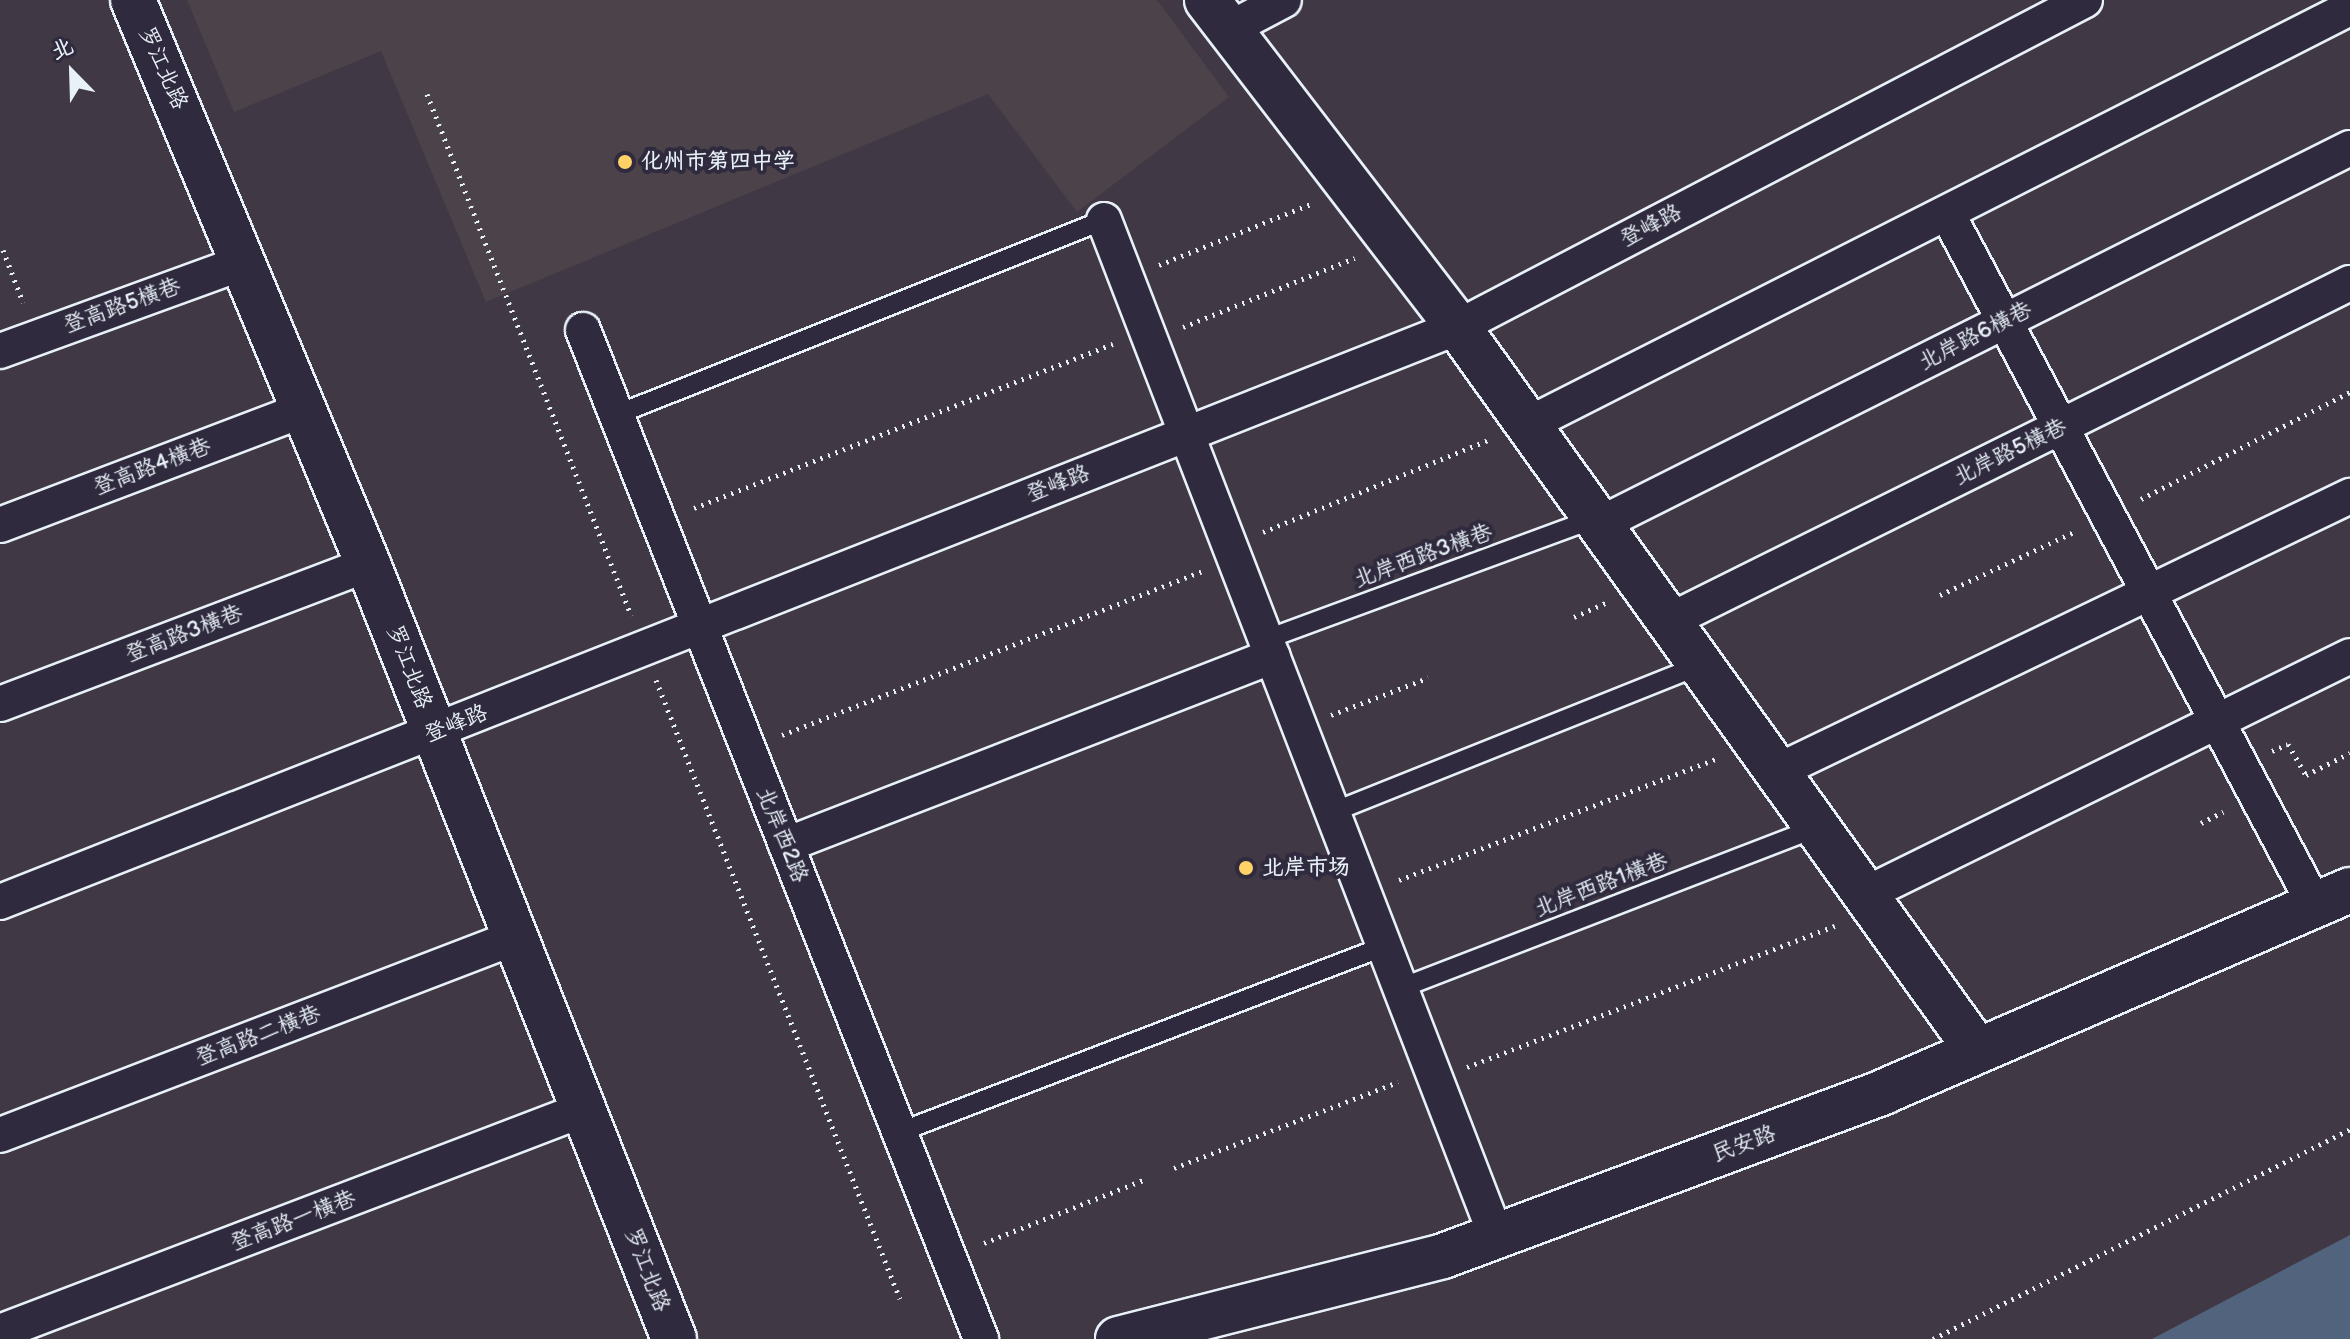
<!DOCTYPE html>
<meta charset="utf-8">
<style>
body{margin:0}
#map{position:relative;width:2350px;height:1339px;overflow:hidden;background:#403844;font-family:"Balsamiq Sans","LXGW WenKai TC",sans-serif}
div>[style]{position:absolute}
.built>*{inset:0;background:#4c4249}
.water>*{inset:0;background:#52637d}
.path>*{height:5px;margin-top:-2.5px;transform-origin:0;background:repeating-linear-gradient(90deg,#e8f1f8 0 2px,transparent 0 8px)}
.roads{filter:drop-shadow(2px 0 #e8f1f8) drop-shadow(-2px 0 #e8f1f8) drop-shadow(0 2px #e8f1f8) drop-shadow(0 -2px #e8f1f8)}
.service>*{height:18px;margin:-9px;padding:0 9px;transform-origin:9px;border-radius:9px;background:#2f2a3d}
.minor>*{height:34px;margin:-17px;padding:0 17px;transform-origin:17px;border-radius:17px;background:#2f2a3d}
.tertiary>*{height:44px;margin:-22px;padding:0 22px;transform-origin:22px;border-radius:22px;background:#2f2a3d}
.secondary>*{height:44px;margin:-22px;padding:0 22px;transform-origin:22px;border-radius:22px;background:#2f2a3d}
.dots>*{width:22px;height:22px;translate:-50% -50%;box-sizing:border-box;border:4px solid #2f2a3d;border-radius:50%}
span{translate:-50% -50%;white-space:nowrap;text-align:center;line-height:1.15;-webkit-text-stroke:8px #2f2a3d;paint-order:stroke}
.street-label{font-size:22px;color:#e8f1f8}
.poi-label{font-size:22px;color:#e8f1f8;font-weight:700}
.left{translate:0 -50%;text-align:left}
.north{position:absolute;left:32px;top:32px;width:80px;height:80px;-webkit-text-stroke:6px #2f2a3d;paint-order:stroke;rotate:337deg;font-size:22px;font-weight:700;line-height:32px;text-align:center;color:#e8f1f8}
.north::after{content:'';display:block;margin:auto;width:28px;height:36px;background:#e8f1f8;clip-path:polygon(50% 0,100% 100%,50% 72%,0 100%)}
</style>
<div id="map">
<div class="built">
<i style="clip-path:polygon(187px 0,1157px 0,1229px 97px,1077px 212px,988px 94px,486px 302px,381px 51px,234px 112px)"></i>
</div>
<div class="water">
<i style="clip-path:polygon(2350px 1235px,2350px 1339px,2152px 1339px)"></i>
</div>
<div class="path">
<i style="left:427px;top:94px;width:560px;rotate:68.62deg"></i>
<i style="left:3px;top:250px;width:56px;rotate:69deg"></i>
<i style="left:1159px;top:265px;width:166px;rotate:-21.9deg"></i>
<i style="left:1183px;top:327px;width:185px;rotate:-21.9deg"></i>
<i style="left:2141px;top:499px;width:235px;rotate:-27.1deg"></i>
<i style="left:694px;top:508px;width:450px;rotate:-21.4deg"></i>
<i style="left:1263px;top:532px;width:246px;rotate:-22.2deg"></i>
<i style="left:1940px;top:595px;width:148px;rotate:-25.2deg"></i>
<i style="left:1574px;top:617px;width:35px;rotate:-24deg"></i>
<i style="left:656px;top:680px;width:665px;rotate:68.49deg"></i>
<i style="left:1331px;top:715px;width:104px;rotate:-20.9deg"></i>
<i style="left:782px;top:735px;width:450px;rotate:-21.3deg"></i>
<i style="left:2272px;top:751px;width:17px;rotate:-24deg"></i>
<i style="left:2288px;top:744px;width:36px;rotate:60deg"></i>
<i style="left:2306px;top:775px;width:49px;rotate:-26.6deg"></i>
<i style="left:2201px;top:823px;width:25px;rotate:-27deg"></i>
<i style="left:1399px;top:880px;width:342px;rotate:-20.9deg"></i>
<i style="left:1467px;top:1067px;width:394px;rotate:-21deg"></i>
<i style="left:1174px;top:1168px;width:240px;rotate:-21deg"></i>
<i style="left:984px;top:1243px;width:171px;rotate:-21.6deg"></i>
<i style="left:1933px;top:1339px;width:467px;rotate:-26.7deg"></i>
</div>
<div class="roads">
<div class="service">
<i style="left:616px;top:415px;width:526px;rotate:-21.78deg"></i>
<i style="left:1267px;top:639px;width:350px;rotate:-20.2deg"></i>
<i style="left:1333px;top:812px;width:396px;rotate:-21.8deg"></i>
<i style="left:1401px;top:988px;width:445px;rotate:-21.1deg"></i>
<i style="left:900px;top:1132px;width:519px;rotate:-20.98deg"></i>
</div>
<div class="minor">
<i style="left:1229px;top:29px;width:62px;rotate:-27.8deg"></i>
<i style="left:1947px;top:213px;width:784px;rotate:62deg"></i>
<i style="left:1104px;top:220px;width:1089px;rotate:68.9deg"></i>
<i style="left:583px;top:330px;width:1085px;rotate:68.47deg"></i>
<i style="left:0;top:351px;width:260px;rotate:-20deg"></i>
<i style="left:1529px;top:424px;width:920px;rotate:-26.87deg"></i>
<i style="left:1600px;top:524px;width:839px;rotate:-26.63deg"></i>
<i style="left:0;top:525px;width:326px;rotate:-20.8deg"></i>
<i style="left:1669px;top:621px;width:760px;rotate:-26.4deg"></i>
<i style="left:0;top:704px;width:394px;rotate:-20.8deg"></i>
<i style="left:1778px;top:771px;width:635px;rotate:-25.68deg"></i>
<i style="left:786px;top:845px;width:522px;rotate:-21.21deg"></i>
<i style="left:1866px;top:894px;width:539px;rotate:-26.18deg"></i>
<i style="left:0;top:902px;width:1567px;rotate:-21.52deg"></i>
<i style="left:1458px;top:327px;width:707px;rotate:-27.54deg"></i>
<i style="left:0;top:1135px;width:553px;rotate:-20.99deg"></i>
<i style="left:0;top:1332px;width:626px;rotate:-20.87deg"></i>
</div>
<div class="tertiary">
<i style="left:1207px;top:0;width:412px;rotate:52.5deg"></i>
<i style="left:1458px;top:327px;width:890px;rotate:54.33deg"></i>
</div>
<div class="secondary">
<i style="left:133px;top:0;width:611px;rotate:67.38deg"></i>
<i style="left:368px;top:564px;width:833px;rotate:68.45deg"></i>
<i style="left:1118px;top:1339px;width:335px;rotate:-14.3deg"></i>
<i style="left:1443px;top:1256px;width:470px;rotate:-20.4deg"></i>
<i style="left:1883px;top:1092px;width:509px;rotate:-23.39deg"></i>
</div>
</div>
<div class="dots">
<i style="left:625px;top:162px;background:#ffd166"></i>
<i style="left:1246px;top:868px;background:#ffd166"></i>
</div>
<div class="street-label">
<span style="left:163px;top:68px;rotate:66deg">罗江北路</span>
<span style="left:1651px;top:226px;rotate:-28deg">登峰路</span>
<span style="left:122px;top:306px;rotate:-20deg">登高路5橫巷</span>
<span style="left:1975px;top:336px;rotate:-27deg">北岸路6橫巷</span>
<span style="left:2010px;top:452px;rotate:-26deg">北岸路5橫巷</span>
<span style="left:152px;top:467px;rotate:-21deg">登高路4橫巷</span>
<span style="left:1058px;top:484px;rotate:-21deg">登峰路</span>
<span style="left:1423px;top:556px;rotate:-20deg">北岸西路3橫巷</span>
<span style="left:184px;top:634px;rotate:-21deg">登高路3橫巷</span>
<span style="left:409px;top:667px;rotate:69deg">罗江北路</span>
<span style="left:456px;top:724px;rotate:-22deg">登峰路</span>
<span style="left:782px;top:835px;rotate:68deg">北岸西2路</span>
<span style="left:1601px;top:885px;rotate:-21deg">北岸西路1橫巷</span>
<span style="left:258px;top:1036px;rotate:-21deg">登高路二横巷</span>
<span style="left:1744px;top:1144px;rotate:-20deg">民安路</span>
<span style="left:293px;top:1221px;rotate:-21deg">登高路一横巷</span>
<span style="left:647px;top:1270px;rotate:69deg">罗江北路</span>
</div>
<div class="poi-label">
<span class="left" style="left:641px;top:162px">化州市第四中学</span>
<span class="left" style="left:1262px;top:868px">北岸市场</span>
</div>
<div class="north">北</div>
</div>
